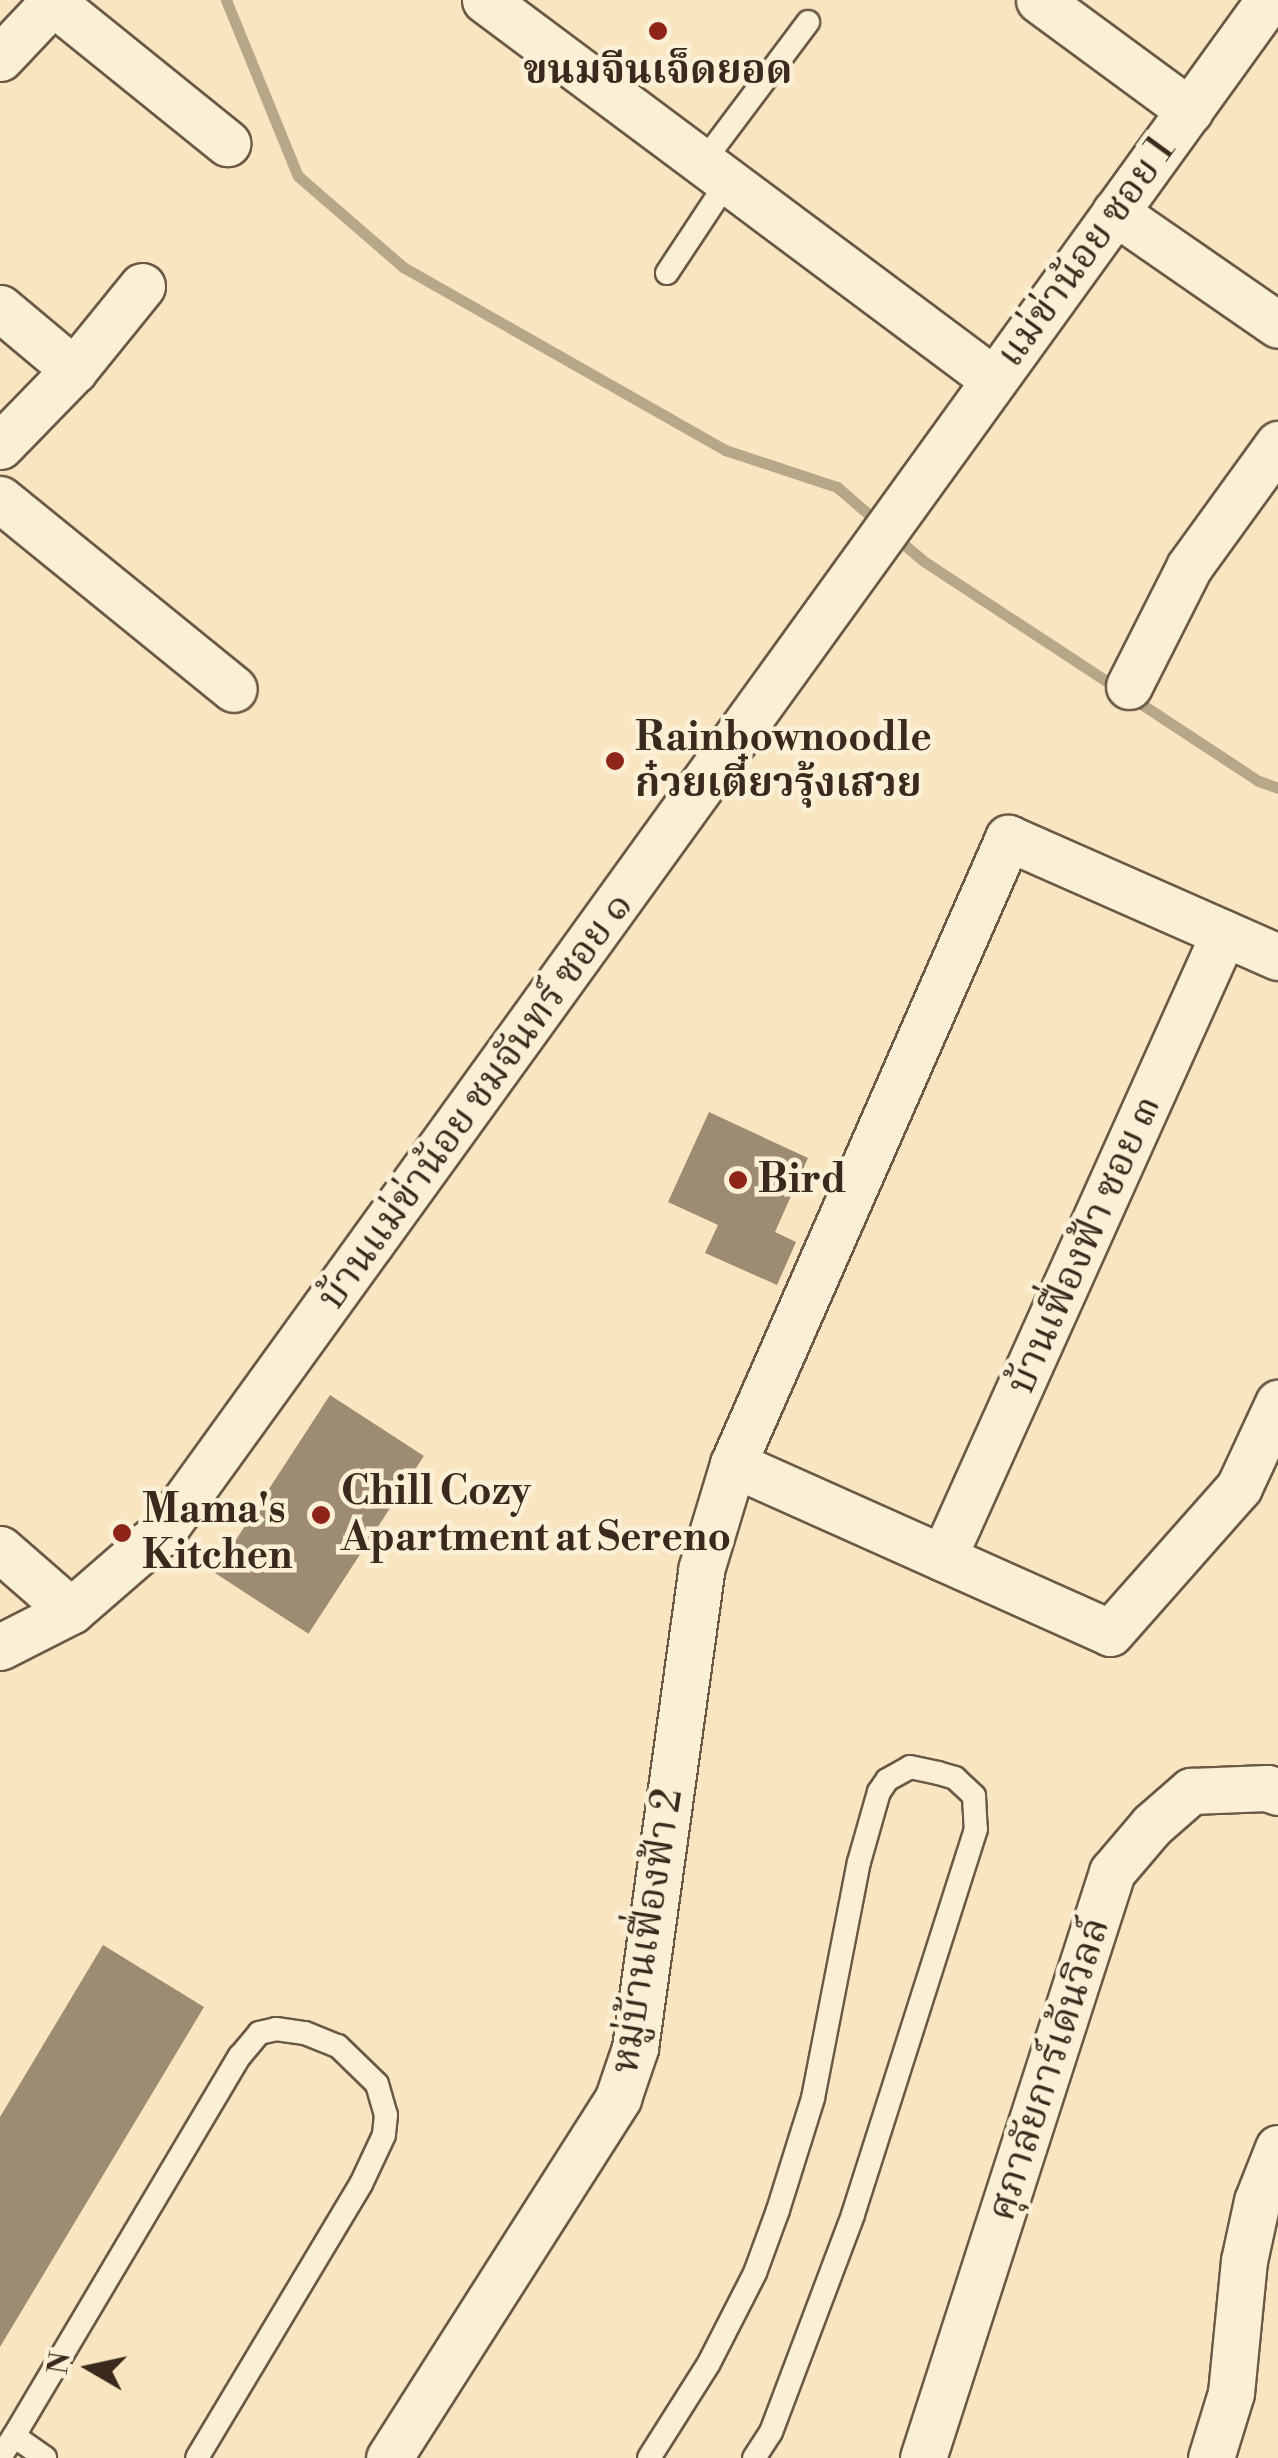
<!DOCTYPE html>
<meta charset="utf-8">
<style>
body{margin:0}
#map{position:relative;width:1278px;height:2458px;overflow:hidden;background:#f9e6c0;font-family:"Libre Bodoni","Noto Serif Thai",serif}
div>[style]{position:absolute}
.stream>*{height:11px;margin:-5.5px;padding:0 5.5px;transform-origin:5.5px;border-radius:5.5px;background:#b8a689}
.building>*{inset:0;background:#9d8c72;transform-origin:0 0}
.roads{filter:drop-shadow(2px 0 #695946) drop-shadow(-2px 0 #695946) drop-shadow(0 2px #695946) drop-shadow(0 -2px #695946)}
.lane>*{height:22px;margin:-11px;padding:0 11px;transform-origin:11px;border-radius:11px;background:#fbefd6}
.street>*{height:45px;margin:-22.5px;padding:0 22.5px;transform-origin:22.5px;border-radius:22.5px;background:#fbefd6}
.dots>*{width:28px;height:28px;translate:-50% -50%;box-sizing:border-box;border:5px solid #fbefd6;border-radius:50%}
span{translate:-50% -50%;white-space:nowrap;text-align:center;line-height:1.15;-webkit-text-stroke:9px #fbefd6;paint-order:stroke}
.poi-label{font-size:40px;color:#392a1d;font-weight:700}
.left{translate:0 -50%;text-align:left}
.street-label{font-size:40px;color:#392a1d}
.north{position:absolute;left:40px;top:2318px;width:100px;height:100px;-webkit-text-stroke:8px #fbefd6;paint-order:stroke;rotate:279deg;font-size:28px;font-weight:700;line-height:40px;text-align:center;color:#392a1d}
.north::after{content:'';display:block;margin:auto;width:35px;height:45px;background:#392a1d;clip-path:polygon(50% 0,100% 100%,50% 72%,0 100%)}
</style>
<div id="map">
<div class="stream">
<i style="left:226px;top:0;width:190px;rotate:67.8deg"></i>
<i style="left:298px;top:176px;width:139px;rotate:40.9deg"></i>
<i style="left:403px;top:267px;width:370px;rotate:29.6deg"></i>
<i style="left:725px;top:450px;width:118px;rotate:18.3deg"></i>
<i style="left:837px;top:487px;width:58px;rotate:40.8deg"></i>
<i style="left:895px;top:537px;width:35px;rotate:40deg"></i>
<i style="left:922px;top:560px;width:403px;rotate:33.3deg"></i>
<i style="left:1259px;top:781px;width:20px;rotate:20deg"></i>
</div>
<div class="building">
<i style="clip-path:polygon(709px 1112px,808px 1158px,775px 1232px,796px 1242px,777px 1285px,705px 1253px,718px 1225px,668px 1202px)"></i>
<i style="left:330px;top:1395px;width:112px;height:212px;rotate:33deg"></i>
<i style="clip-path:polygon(103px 1945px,204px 2007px,0 2347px,0 2117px)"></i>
</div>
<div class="roads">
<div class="lane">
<i style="left:703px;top:162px;width:175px;rotate:-53.1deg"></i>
<i style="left:667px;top:273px;width:110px;rotate:-56.5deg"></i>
<i style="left:14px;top:2436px;width:442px;rotate:-59.3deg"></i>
<i style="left:240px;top:2056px;width:30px;rotate:-50deg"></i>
<i style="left:259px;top:2033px;width:17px;rotate:-13deg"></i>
<i style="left:276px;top:2029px;width:29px;rotate:8deg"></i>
<i style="left:305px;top:2033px;width:35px;rotate:22deg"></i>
<i style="left:338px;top:2046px;width:54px;rotate:44.3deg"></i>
<i style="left:377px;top:2084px;width:32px;rotate:74deg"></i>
<i style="left:386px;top:2115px;width:20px;rotate:96deg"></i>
<i style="left:384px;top:2135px;width:54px;rotate:115.1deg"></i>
<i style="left:361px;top:2184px;width:319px;rotate:120.9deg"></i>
<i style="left:0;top:2457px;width:25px;rotate:-56deg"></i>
<i style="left:14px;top:2436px;width:38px;rotate:35deg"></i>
<i style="left:649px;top:2458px;width:112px;rotate:-57.7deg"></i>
<i style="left:709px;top:2363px;width:101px;rotate:-62.9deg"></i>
<i style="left:755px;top:2273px;width:67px;rotate:-69.9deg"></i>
<i style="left:778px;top:2210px;width:117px;rotate:-72.6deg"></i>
<i style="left:813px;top:2098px;width:240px;rotate:-79deg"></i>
<i style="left:859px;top:1862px;width:73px;rotate:-74.1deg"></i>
<i style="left:879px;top:1792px;width:14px;rotate:-56deg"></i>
<i style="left:887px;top:1780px;width:26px;rotate:-29deg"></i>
<i style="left:910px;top:1767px;width:29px;rotate:12deg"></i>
<i style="left:938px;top:1773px;width:18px;rotate:16deg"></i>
<i style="left:955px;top:1778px;width:26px;rotate:43deg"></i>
<i style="left:974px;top:1796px;width:33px;rotate:87deg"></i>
<i style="left:976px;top:1829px;width:405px;rotate:107.7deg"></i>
<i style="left:853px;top:2215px;width:232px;rotate:110.7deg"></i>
<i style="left:771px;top:2432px;width:31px;rotate:123deg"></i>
</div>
<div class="street">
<i style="left:50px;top:0;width:228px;rotate:38.9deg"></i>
<i style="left:485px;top:0;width:634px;rotate:36.73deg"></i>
<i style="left:1039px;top:0;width:187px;rotate:36.3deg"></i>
<i style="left:0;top:58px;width:77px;rotate:-46.6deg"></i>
<i style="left:1115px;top:212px;width:198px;rotate:34.7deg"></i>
<i style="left:0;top:308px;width:97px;rotate:40deg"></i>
<i style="left:0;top:446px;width:106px;rotate:-45.8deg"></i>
<i style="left:74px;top:370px;width:108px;rotate:-51deg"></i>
<i style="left:0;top:499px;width:301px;rotate:39.1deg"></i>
<i style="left:1129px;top:686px;width:133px;rotate:-63.2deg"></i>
<i style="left:1189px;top:567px;width:152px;rotate:-54.1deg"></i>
<i style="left:733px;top:1464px;width:413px;rotate:24.1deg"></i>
<i style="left:1110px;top:1633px;width:195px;rotate:-48.5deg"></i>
<i style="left:1239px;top:1487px;width:93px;rotate:-65.1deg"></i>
<i style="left:0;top:1549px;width:94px;rotate:41.1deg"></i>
<i style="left:943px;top:1558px;width:685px;rotate:-65.79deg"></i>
<i style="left:0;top:1647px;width:80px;rotate:-26.9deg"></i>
<i style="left:71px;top:1611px;width:122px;rotate:-41deg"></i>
<i style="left:163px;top:1531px;width:1889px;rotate:-54.16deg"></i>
<i style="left:389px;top:2458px;width:427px;rotate:-57.5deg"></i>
<i style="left:618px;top:2098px;width:53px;rotate:-71.2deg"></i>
<i style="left:635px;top:2048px;width:483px;rotate:-82.1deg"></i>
<i style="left:701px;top:1570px;width:111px;rotate:-73.2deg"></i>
<i style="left:733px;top:1464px;width:684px;rotate:-66.28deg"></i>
<i style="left:1008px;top:838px;width:295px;rotate:23.8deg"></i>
<i style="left:923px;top:2458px;width:616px;rotate:-72.12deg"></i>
<i style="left:1112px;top:1872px;width:62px;rotate:-49.6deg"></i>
<i style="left:1152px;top:1825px;width:52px;rotate:-41.1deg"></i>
<i style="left:1191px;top:1791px;width:76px;rotate:-2.3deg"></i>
<i style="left:1267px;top:1788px;width:12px;rotate:20deg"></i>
<i style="left:1211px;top:2458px;width:68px;rotate:-72.9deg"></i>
<i style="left:1231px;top:2393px;width:133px;rotate:-84.4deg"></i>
<i style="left:1244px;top:2261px;width:61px;rotate:-77.8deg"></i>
<i style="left:1257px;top:2201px;width:57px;rotate:-68.4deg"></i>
</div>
</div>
<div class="dots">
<i style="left:658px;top:31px;background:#8f2418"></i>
<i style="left:615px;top:761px;background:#8f2418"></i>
<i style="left:738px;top:1180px;background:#8f2418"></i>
<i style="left:321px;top:1515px;background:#8f2418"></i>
<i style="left:122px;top:1533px;background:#8f2418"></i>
</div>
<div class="poi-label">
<span style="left:658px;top:71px">ขนมจีนเจ็ดยอด</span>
<span class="left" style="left:635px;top:761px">Rainbownoodle<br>ก๋วยเตี๋ยวรุ้งเสวย</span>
<span class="left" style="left:758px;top:1180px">Bird</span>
<span class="left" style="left:341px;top:1515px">Chill Cozy<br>Apartment at Sereno</span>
<span class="left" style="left:142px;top:1533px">Mama's<br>Kitchen</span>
</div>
<div class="street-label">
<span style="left:1086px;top:252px;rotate:-54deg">แม่ข่าน้อย ซอย 1</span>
<span style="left:475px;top:1101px;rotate:-54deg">บ้านแม่ข่าน้อย ชมจันทร์ ซอย ๑</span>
<span style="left:1084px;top:1245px;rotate:-66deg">บ้านเฟื่องฟ้า ซอย ๓</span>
<span style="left:647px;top:1931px;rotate:-81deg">หมู่บ้านเฟื่องฟ้า 2</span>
<span style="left:1049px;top:2069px;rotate:-72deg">ศุภาลัยการ์เด้นวิลล์</span>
</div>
<div class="north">N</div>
</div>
